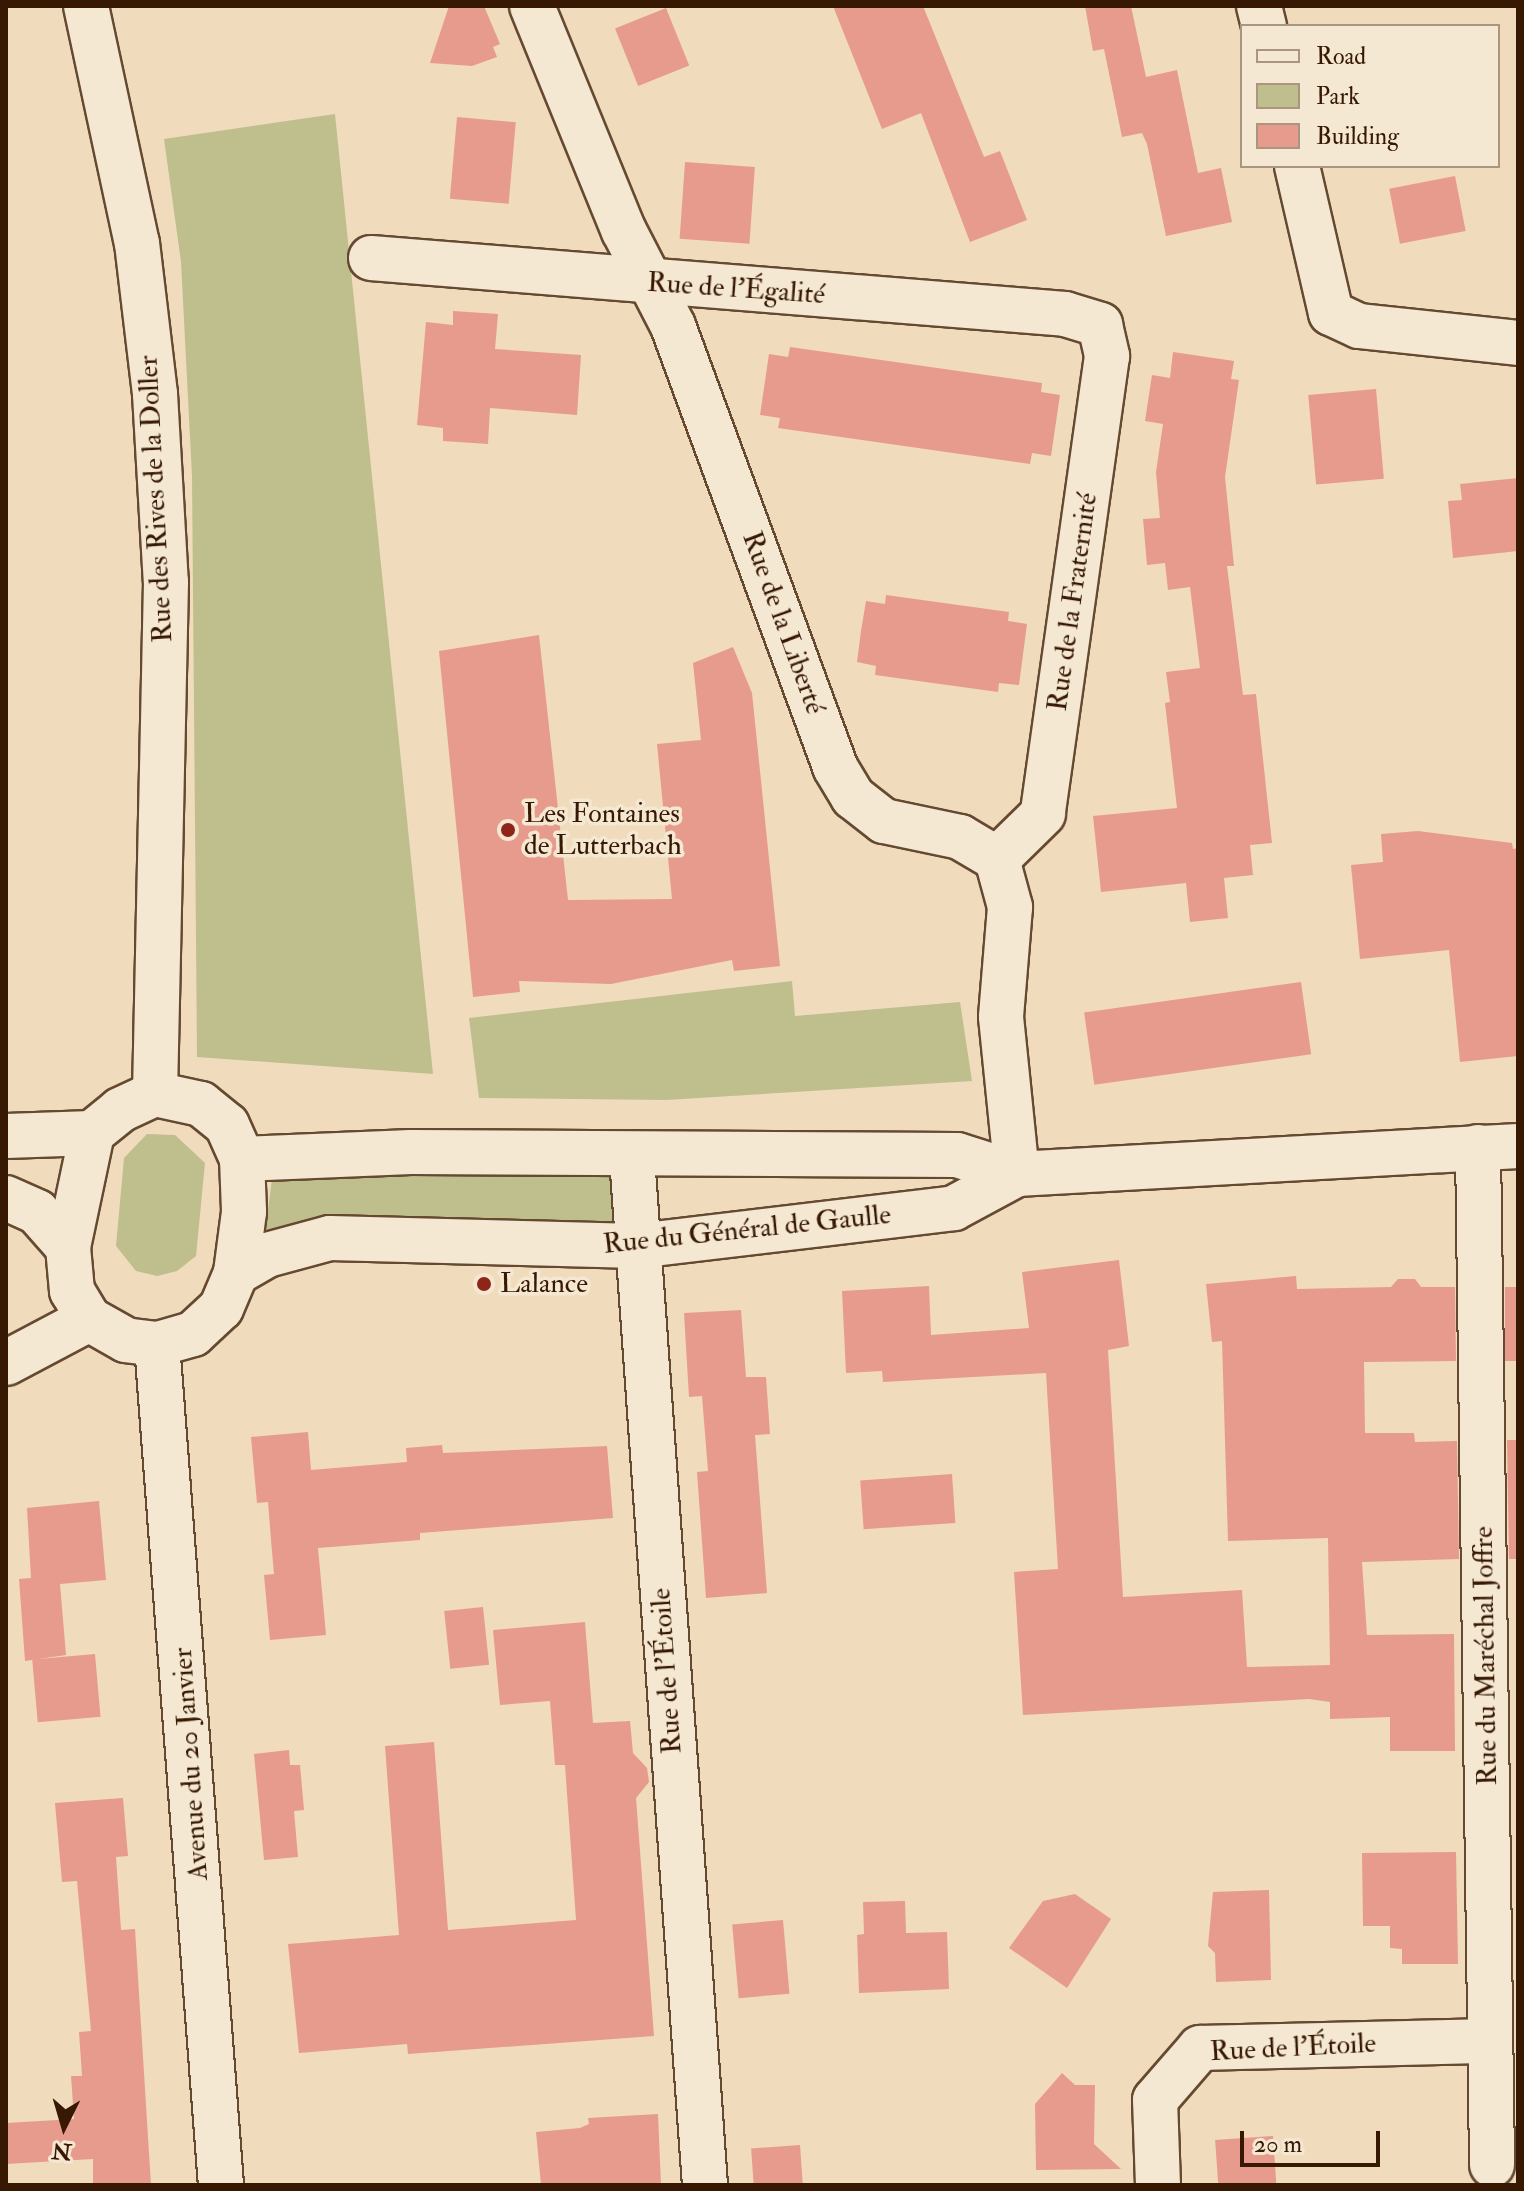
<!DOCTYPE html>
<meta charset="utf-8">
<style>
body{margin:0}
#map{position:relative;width:1524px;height:2191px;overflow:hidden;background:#f0dbbc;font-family:"IM FELL Double Pica",serif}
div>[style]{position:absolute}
.green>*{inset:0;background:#bebf8d}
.building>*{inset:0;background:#e79b8c;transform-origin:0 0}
.roads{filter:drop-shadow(2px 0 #654931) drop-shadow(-2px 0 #654931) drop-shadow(0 2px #654931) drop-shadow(0 -2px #654931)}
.street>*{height:44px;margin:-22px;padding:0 22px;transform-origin:22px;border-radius:22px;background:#f5e8d3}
.secondary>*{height:44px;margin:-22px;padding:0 22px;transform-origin:22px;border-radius:22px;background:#f5e8d3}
.dots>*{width:22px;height:22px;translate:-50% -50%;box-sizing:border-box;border:4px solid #f5e8d3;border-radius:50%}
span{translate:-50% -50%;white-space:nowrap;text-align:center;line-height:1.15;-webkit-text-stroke:7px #f5e8d3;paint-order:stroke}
.street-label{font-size:28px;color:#371803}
.poi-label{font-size:28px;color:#371803}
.left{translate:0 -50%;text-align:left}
.frame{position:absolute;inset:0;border:8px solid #371803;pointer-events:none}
.legend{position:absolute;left:1240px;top:24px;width:260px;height:144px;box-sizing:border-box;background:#f5e8d3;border:2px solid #a99580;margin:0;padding:10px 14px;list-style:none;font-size:24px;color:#371803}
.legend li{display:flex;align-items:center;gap:16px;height:40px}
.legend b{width:40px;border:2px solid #a99580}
.north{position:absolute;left:24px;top:2087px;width:80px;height:80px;-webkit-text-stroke:6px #f5e8d3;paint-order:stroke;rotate:185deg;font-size:22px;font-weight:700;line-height:32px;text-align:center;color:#371803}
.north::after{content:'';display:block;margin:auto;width:28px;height:36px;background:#371803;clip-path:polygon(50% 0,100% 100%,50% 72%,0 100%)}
.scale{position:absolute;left:1240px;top:2131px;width:140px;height:36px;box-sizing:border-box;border:4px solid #371803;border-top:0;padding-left:10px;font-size:24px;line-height:28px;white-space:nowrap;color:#371803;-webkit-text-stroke:6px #f5e8d3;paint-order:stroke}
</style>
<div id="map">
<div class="green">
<i style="clip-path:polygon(335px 114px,433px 1074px,197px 1057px,192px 476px,181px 262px,164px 139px)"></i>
<i style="clip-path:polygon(792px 981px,795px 1016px,960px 1002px,972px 1081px,666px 1100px,479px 1098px,469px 1018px)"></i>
<i style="clip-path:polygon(147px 1134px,175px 1135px,205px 1163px,196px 1256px,177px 1271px,157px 1276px,136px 1271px,116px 1246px,124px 1158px)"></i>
<i style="clip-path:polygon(311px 1174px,610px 1177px,615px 1231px,264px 1240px,272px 1179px)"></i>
</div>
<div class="building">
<i style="clip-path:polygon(449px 6px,484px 6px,500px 44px,493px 47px,497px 57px,472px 66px,430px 63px)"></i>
<i style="clip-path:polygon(833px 6px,923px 6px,984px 157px,1000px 151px,1027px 220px,970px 242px,921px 113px,882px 129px)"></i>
<i style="clip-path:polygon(1085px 6px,1131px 6px,1146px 77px,1177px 70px,1198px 173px,1221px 168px,1232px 222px,1166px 236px,1147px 144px,1142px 133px,1122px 137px,1104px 49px,1093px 51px)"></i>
<i style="left:666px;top:8px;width:62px;height:55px;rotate:68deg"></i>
<i style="left:457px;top:117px;width:59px;height:82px;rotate:5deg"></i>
<i style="left:685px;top:162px;width:70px;height:77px;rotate:4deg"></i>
<i style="left:1455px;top:176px;width:56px;height:67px;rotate:79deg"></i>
<i style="clip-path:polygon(453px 311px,498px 314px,495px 349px,581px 355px,577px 415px,490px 408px,488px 444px,443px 441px,443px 428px,417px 425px,426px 322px,453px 325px)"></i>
<i style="clip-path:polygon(790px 347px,1042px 383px,1041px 392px,1060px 395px,1051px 456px,1032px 453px,1030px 464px,778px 428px,780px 418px,760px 415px,769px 354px,788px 357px)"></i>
<i style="clip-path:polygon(1173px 352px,1234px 361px,1231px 379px,1239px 380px,1225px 477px,1234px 566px,1227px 566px,1243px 695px,1256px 694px,1272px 843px,1250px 845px,1253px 875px,1224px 878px,1228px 918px,1190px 922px,1186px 883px,1101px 892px,1093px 816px,1177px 808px,1165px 703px,1170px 702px,1166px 672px,1200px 668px,1190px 587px,1168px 590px,1165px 563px,1147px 565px,1143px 519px,1160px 518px,1156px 472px,1163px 424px,1145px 421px,1152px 375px,1170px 378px)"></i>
<i style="left:1376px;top:389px;width:90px;height:68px;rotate:85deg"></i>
<i style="clip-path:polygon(1518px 478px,1518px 551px,1453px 558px,1448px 501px,1462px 500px,1460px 484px)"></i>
<i style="clip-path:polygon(886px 595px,1009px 612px,1008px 621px,1027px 624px,1019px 685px,999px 683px,998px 692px,875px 675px,876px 666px,857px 662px,861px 631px,866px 601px,885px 604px)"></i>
<i style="clip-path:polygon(539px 635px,568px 900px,672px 899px,657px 744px,701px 740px,693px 663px,733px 647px,752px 693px,780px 966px,734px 971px,732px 960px,611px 984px,519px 981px,520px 992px,473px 997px,439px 651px)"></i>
<i style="clip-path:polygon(1418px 831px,1512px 843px,1513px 849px,1518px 848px,1518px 1056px,1460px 1062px,1449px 950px,1360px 959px,1351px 865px,1383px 862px,1381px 834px)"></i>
<i style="left:1301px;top:982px;width:73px;height:219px;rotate:82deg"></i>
<i style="clip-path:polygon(1119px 1260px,1129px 1346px,1108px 1350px,1123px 1597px,1242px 1590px,1247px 1667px,1330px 1665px,1328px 1538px,1228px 1541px,1222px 1341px,1212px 1342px,1206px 1284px,1296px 1276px,1297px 1289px,1391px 1287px,1398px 1279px,1415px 1279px,1421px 1287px,1455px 1287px,1456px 1361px,1364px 1362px,1365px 1433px,1414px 1433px,1415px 1442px,1457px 1441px,1459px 1559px,1362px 1562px,1367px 1635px,1454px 1634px,1455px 1751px,1390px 1751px,1390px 1717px,1330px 1719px,1330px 1702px,1309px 1699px,1023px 1715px,1014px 1572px,1058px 1569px,1046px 1373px,883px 1382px,882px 1371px,846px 1373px,842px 1291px,929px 1286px,931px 1335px,1029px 1328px,1022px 1272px)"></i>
<i style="left:1505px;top:1287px;width:13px;height:74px"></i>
<i style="clip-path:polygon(741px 1310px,746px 1377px,766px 1377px,770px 1434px,755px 1435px,767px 1593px,706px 1598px,697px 1472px,708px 1471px,702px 1396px,689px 1397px,684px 1313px)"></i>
<i style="clip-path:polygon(308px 1432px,311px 1470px,407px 1462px,406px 1448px,442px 1445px,443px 1453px,607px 1446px,613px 1518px,420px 1533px,420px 1540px,318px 1548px,326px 1635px,270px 1640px,264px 1575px,274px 1574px,271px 1540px,268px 1502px,257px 1503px,251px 1437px)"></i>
<i style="clip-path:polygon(1507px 1440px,1518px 1440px,1518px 1559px,1509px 1559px)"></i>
<i style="left:952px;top:1474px;width:49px;height:92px;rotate:86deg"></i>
<i style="clip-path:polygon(99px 1501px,106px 1580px,60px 1584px,66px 1655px,25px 1661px,19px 1579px,31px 1578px,27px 1508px)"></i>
<i style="left:483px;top:1607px;width:58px;height:39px;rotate:84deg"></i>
<i style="clip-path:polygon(585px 1622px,593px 1723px,630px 1721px,633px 1753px,647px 1768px,649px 1782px,636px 1798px,654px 2036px,408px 2054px,407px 2044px,299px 2053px,288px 1944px,399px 1935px,385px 1746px,434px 1742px,448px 1930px,576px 1920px,565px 1765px,555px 1765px,550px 1701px,500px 1705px,493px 1630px)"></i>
<i style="left:95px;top:1654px;width:63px;height:63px;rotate:85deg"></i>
<i style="clip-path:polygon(289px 1750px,290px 1765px,300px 1765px,304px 1810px,294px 1811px,298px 1857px,264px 1860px,254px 1754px)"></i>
<i style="clip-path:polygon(123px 1798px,128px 1856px,116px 1857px,121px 1930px,135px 1929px,151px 2185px,93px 2185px,93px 2159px,6px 2164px,6px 2123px,74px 2119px,71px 2076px,82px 2076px,79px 2032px,91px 2031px,77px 1881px,62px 1882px,55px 1803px)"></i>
<i style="clip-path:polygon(1456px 1852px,1458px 1964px,1402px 1964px,1402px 1949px,1390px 1948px,1390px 1926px,1363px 1926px,1362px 1853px)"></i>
<i style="clip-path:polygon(1269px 1890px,1271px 1980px,1216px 1982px,1215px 1953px,1208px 1946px,1213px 1892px)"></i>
<i style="clip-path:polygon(1075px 1894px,1111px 1919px,1067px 1988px,1009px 1948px,1043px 1901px)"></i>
<i style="clip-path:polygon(905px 1901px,906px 1933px,947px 1932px,949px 1989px,859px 1993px,857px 1935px,864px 1934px,863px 1902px)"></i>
<i style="left:783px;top:1920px;width:74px;height:51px;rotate:85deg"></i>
<i style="clip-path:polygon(1062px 2073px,1075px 2085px,1095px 2085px,1094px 2144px,1121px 2169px,1036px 2170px,1035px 2104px)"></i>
<i style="clip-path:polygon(658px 2114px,661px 2185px,541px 2185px,536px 2132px,580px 2128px,589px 2124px,588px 2118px)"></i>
<i style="left:1273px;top:2136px;width:49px;height:58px;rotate:86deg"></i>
<i style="left:800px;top:2145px;width:40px;height:49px;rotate:86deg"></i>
</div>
<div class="roads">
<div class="street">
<i style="left:86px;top:6px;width:242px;rotate:77.9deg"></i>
<i style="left:137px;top:243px;width:152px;rotate:83.2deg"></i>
<i style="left:155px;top:394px;width:188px;rotate:86.7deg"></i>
<i style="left:166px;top:582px;width:512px;rotate:91.23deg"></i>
<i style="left:532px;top:6px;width:243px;rotate:67.8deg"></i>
<i style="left:624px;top:231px;width:107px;rotate:62.7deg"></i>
<i style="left:673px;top:326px;width:470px;rotate:69.8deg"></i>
<i style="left:835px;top:767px;width:35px;rotate:59deg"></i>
<i style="left:853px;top:797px;width:39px;rotate:38deg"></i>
<i style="left:884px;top:821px;width:78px;rotate:11.9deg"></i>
<i style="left:960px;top:837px;width:43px;rotate:30.7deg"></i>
<i style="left:997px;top:859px;width:50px;rotate:74.8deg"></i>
<i style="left:1010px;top:907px;width:110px;rotate:94.7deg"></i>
<i style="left:1001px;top:1017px;width:158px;rotate:84.2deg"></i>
<i style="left:1259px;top:6px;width:21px;rotate:76deg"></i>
<i style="left:1297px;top:166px;width:151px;rotate:77deg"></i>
<i style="left:1331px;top:313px;width:31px;rotate:25deg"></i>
<i style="left:1359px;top:326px;width:160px;rotate:6.1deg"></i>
<i style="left:371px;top:258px;width:696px;rotate:4.61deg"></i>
<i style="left:1065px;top:314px;width:37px;rotate:17deg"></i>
<i style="left:1100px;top:325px;width:32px;rotate:77deg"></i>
<i style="left:1107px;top:356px;width:462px;rotate:98deg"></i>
<i style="left:1043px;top:814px;width:64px;rotate:135.6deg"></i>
<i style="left:1478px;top:1147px;width:1018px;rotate:89.21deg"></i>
<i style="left:632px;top:1157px;width:1031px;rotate:85.94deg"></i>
<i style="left:157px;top:1344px;width:843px;rotate:85.65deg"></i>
<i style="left:6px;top:1363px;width:94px;rotate:-27.9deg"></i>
<i style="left:1158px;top:2185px;width:85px;rotate:-92deg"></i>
<i style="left:1155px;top:2100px;width:69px;rotate:-49.1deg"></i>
<i style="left:1200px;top:2048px;width:290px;rotate:-1.4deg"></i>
</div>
<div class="secondary">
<i style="left:155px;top:1094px;width:47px;rotate:12.3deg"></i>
<i style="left:201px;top:1104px;width:33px;rotate:39deg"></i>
<i style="left:227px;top:1125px;width:37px;rotate:66deg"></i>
<i style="left:242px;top:1159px;width:53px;rotate:87.8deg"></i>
<i style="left:244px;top:1212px;width:62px;rotate:97.5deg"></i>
<i style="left:236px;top:1273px;width:38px;rotate:113deg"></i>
<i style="left:221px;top:1308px;width:38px;rotate:137deg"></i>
<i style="left:193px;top:1334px;width:37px;rotate:164deg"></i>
<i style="left:157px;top:1344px;width:31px;rotate:-173deg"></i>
<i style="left:126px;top:1340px;width:43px;rotate:-150.4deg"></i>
<i style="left:89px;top:1319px;width:33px;rotate:-121deg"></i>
<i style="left:72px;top:1291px;width:44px;rotate:-95.2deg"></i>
<i style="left:68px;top:1247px;width:116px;rotate:-78.1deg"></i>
<i style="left:92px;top:1133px;width:36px;rotate:-39deg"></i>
<i style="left:120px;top:1110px;width:38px;rotate:-25deg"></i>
<i style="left:6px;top:1136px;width:86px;rotate:-2deg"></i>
<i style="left:242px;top:1159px;width:169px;rotate:-2.4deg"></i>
<i style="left:411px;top:1152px;width:546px;rotate:0.31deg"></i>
<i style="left:957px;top:1155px;width:63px;rotate:17.6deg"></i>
<i style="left:1017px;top:1174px;width:502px;rotate:-3.2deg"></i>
<i style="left:6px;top:1198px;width:34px;rotate:24deg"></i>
<i style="left:37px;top:1212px;width:47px;rotate:48.5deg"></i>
<i style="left:236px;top:1273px;width:36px;rotate:-30deg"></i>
<i style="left:267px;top:1255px;width:65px;rotate:-15.1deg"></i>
<i style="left:330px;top:1238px;width:307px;rotate:1.5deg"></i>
<i style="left:637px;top:1246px;width:319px;rotate:-6.8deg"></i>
<i style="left:954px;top:1208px;width:72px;rotate:-28.4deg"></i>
</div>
</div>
<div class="dots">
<i style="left:508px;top:830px;background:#8f2418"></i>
<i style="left:484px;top:1284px;background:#8f2418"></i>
</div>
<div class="street-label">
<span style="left:736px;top:289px;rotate:4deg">Rue de l'Égalité</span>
<span style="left:156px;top:499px;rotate:-93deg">Rue des Rives de la Doller</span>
<span style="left:1073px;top:602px;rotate:-82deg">Rue de la Fraternité</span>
<span style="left:783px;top:623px;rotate:70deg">Rue de la Liberté</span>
<span style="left:747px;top:1230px;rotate:-6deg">Rue du Général de Gaulle</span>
<span style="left:1486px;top:1656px;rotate:-91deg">Rue du Maréchal Joffre</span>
<span style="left:667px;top:1671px;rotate:-94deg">Rue de l'Étoile</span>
<span style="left:191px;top:1764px;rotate:-94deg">Avenue du 20 Janvier</span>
<span style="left:1293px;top:2048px;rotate:-3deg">Rue de l'Étoile</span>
</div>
<div class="poi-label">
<span class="left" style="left:524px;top:830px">Les Fontaines<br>de Lutterbach</span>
<span class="left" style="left:500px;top:1284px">Lalance</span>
</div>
<div class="frame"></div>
<ul class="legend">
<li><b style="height:10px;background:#f5e8d3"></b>Road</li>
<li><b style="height:22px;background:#bebf8d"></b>Park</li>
<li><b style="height:22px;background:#e79b8c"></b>Building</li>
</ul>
<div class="north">N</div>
<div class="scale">20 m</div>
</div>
